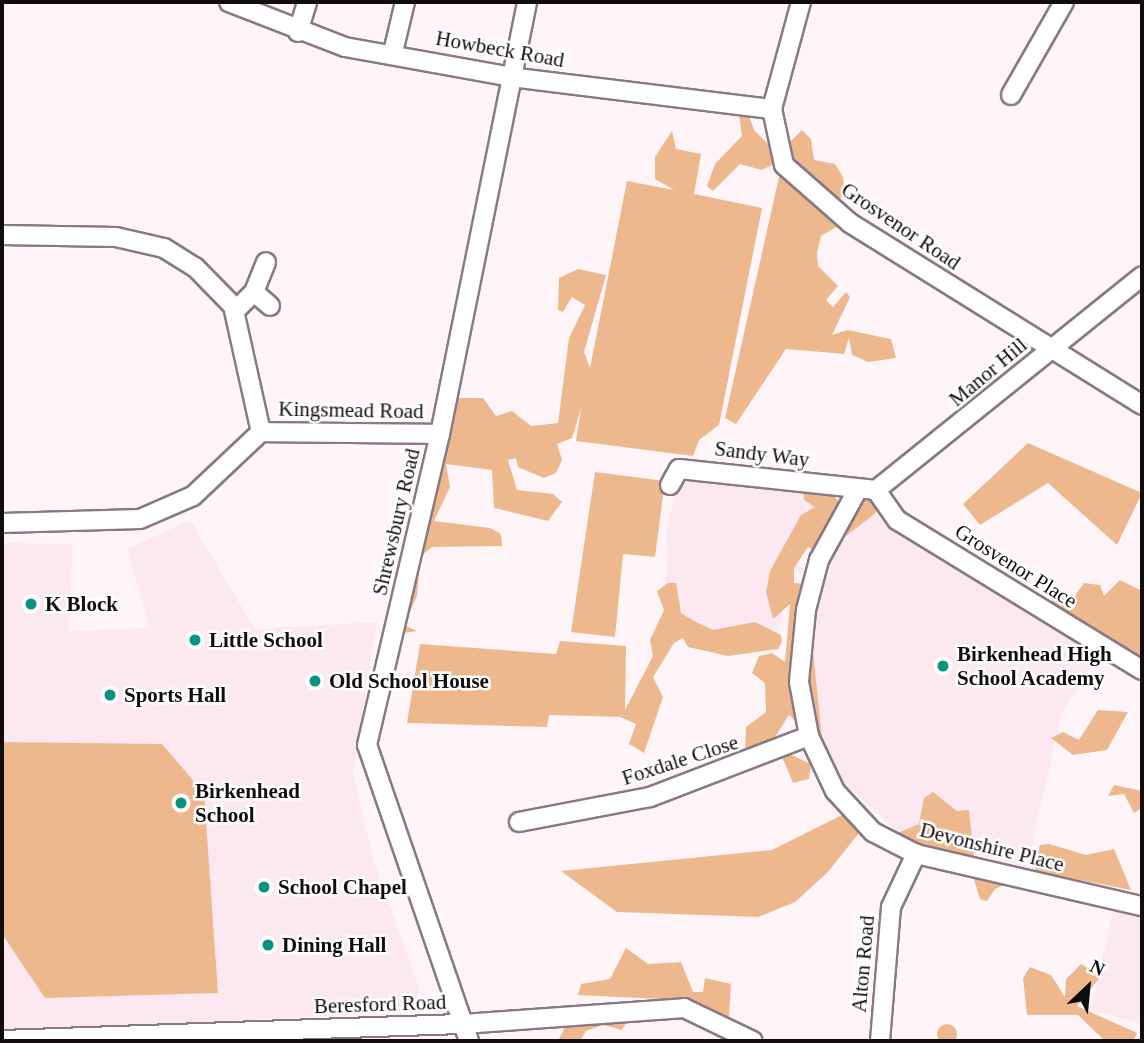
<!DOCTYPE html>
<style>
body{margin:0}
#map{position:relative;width:1144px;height:1043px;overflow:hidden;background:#fff5f9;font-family:Georgia,serif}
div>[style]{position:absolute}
.built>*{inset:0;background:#fce8f1}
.green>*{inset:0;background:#eeb88f}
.round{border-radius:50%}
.roads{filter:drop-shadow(2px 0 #897a81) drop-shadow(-2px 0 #897a81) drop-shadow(0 2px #897a81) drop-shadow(0 -2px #897a81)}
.minor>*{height:18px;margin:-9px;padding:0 9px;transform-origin:9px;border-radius:9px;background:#fff}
.dots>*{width:19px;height:19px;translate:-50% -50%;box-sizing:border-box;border:4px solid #fff;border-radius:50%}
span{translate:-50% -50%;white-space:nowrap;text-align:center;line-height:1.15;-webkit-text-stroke:5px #fff;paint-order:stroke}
.street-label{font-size:21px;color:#110c0e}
.poi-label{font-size:21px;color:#110c0e;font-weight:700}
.left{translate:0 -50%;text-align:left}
.frame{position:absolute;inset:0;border:4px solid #110c0e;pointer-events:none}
.north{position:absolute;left:1053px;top:952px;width:70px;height:70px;-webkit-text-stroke:5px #fff;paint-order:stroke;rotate:26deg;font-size:19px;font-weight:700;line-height:28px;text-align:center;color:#110c0e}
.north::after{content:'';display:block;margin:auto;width:24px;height:32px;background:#110c0e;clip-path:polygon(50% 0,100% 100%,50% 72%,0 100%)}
</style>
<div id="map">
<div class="built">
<i style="clip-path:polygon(692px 477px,825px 495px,795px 563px,813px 575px,859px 504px,1099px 653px,1062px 713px,1027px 867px,902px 836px,842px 781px,804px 715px,809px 578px,793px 569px,776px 643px,665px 640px,667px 526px,679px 479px)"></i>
<i style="clip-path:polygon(190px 520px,255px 629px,377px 622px,353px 772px,373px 858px,420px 990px,409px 1012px,2px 1032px,2px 543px,72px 544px,70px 631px,149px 628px,127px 549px)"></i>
<i style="clip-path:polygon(1114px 905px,1142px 912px,1142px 1024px,1091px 1010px)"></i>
</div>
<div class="green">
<i style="clip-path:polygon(747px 110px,754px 130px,773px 149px,774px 164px,762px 170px,740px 164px,713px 191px,707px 186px,715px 164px,742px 136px,739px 115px)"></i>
<i style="clip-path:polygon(802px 130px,811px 139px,814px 160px,835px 164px,843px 177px,845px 195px,832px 203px,841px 224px,821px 236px,817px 252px,818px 266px,838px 286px,826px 300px,833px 307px,846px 292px,850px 297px,832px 335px,848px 330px,891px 339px,896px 358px,868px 362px,852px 355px,849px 338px,844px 354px,786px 349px,736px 424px,725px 418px,779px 177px,778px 154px)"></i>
<i style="clip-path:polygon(672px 131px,676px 149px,701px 154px,694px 194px,762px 208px,719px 425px,699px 440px,693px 456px,576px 441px,581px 409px,572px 438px,557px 444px,562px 460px,556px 473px,544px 478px,518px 467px,516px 458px,508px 460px,517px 490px,553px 494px,562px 502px,548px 521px,494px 508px,492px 470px,446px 464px,450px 487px,434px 521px,490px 528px,501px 534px,502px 546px,432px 547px,420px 557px,417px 596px,404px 625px,417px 631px,403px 633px,392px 623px,441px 408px,457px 398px,483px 398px,496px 416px,512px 411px,531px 426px,558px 423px,569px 338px,585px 305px,572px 297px,563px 312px,558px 310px,559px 278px,578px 269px,606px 275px,584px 352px,590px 368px,627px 181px,674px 190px,655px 179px,655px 157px)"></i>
<i style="clip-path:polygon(1028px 443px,1142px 493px,1117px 545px,1048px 483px,980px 525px,963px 504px)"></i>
<i style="clip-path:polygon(595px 472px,665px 481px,655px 557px,623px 554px,615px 637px,571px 632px)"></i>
<i style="clip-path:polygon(804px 485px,826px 487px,840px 503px,848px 493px,874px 497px,876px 513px,835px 544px,829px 561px,808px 547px,794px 568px,794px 583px,806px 584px,823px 748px,789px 715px,770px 745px,811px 764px,809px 779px,793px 783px,783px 759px,745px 752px,746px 727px,766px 712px,765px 683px,752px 673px,759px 656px,772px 653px,785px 662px,790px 604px,773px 619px,766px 592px,770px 571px,801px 515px,815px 507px,804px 500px)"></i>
<i style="clip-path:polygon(1120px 580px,1142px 591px,1142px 660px,1050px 603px,1059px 593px,1072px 600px,1084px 583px,1100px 585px,1104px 596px)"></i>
<i style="clip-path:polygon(668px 583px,676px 583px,681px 613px,694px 621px,713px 630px,755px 622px,781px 635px,782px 642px,778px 649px,728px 656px,688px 647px,683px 638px,674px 643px,653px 677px,663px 697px,644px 753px,629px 744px,636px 724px,620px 717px,549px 715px,547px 727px,407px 723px,420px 644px,556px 654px,560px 641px,626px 646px,625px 710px,653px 656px,650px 640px,664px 610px,657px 591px)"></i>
<i style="clip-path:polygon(1098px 710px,1128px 712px,1107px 750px,1073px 755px,1051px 738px,1063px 732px,1079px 740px)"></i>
<i style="clip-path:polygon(2px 742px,162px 744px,204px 793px,218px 993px,45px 998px,2px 934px)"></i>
<i style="clip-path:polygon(1114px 785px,1142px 791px,1142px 808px,1134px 813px,1124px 794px,1108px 796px)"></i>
<i style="clip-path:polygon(933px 792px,957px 811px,969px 810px,974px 857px,900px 839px,900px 832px,919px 824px,924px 798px)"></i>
<i style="clip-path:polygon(848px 812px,863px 828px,827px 873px,795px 902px,758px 917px,617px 912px,561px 871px,772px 850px)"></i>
<i style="clip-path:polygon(1049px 844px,1086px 855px,1114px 849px,1131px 890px,1039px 872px,1033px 867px,1040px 845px)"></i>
<i style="clip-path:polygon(972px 873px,1011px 882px,995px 889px,987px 901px,980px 899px)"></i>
<i style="clip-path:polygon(626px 948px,648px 964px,681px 962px,693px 992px,703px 992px,705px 978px,731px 984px,729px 1017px,682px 1000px,578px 995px,581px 984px,610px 979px)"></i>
<i style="clip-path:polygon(1081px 964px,1101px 976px,1077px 1006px,1137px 1033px,1133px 1041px,1105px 1041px,1078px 1015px,1027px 1015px,1023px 978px,1030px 967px,1051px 975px,1065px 997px,1066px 979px)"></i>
<i style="clip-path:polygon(628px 1019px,622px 1030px,603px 1025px,586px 1031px,580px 1041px,558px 1041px,564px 1029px,559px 1021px)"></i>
<i class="round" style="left:937px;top:1024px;width:20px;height:20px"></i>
</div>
<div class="roads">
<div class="minor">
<i style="left:229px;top:2px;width:124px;rotate:21.2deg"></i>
<i style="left:345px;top:47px;width:176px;rotate:10.2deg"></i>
<i style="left:518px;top:78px;width:256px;rotate:7deg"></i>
<i style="left:801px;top:2px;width:111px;rotate:105.2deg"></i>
<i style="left:772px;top:109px;width:57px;rotate:77.9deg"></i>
<i style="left:784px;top:165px;width:88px;rotate:41.3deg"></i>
<i style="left:850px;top:223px;width:344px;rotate:31.9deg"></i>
<i style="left:298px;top:32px;width:31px;rotate:-73deg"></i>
<i style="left:393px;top:52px;width:51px;rotate:-76.5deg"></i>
<i style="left:1011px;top:95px;width:107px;rotate:-60.3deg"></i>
<i style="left:2px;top:235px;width:114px;rotate:1deg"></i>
<i style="left:116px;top:237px;width:49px;rotate:12.9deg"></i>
<i style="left:164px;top:248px;width:36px;rotate:32deg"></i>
<i style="left:195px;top:267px;width:54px;rotate:45.7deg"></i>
<i style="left:233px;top:306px;width:129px;rotate:77.5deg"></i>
<i style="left:254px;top:292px;width:21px;rotate:41deg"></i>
<i style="left:235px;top:311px;width:27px;rotate:-45deg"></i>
<i style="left:254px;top:292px;width:32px;rotate:-68deg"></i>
<i style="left:261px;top:432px;width:179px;rotate:0.6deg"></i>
<i style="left:670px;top:485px;width:18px;rotate:-61deg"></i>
<i style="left:679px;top:469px;width:198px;rotate:6.1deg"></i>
<i style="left:876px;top:490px;width:341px;rotate:-38.8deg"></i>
<i style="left:858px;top:489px;width:81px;rotate:118.8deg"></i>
<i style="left:819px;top:560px;width:52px;rotate:104.6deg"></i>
<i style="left:806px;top:610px;width:72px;rotate:95.6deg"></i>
<i style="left:799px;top:682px;width:55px;rotate:79.5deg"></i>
<i style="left:809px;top:736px;width:61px;rotate:64.7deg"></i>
<i style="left:835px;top:791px;width:56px;rotate:47.2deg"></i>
<i style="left:873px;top:832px;width:48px;rotate:27.1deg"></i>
<i style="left:916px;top:854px;width:232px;rotate:13deg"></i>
<i style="left:876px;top:490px;width:37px;rotate:55deg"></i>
<i style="left:897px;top:520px;width:287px;rotate:31.5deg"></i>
<i style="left:2px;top:523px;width:138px;rotate:-1.7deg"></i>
<i style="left:140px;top:519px;width:58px;rotate:-23.5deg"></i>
<i style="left:193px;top:496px;width:93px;rotate:-43.3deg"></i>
<i style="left:519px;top:822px;width:133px;rotate:-10.8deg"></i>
<i style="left:650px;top:797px;width:170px;rotate:-21deg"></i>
<i style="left:2px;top:1040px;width:461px;rotate:-2deg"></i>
<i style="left:463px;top:1024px;width:222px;rotate:-4.1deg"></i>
<i style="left:684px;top:1008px;width:76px;rotate:25.6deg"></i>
<i style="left:469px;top:1041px;width:313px;rotate:-109deg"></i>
<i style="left:367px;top:745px;width:319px;rotate:-76.8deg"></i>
<i style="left:440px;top:434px;width:441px;rotate:-78.6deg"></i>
<i style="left:880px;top:1041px;width:134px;rotate:-85.3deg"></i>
<i style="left:891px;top:907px;width:59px;rotate:-64.7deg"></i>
</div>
</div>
<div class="dots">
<i style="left:31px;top:604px;background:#07937f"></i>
<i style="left:195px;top:640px;background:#07937f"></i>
<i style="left:943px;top:666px;background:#07937f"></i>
<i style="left:315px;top:681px;background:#07937f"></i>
<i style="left:110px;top:695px;background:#07937f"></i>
<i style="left:181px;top:803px;background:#07937f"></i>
<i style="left:264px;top:887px;background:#07937f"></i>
<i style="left:268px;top:945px;background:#07937f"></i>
</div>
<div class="street-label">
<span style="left:500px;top:49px;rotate:10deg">Howbeck Road</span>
<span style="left:901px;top:226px;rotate:34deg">Grosvenor Road</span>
<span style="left:988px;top:372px;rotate:-40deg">Manor Hill</span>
<span style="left:351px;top:410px;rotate:1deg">Kingsmead Road</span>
<span style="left:762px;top:454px;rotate:7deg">Sandy Way</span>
<span style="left:396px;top:522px;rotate:-77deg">Shrewsbury Road</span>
<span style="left:1016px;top:566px;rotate:32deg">Grosvenor Place</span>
<span style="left:680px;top:760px;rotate:-18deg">Foxdale Close</span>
<span style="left:992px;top:847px;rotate:14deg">Devonshire Place</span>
<span style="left:863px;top:964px;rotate:-85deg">Alton Road</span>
<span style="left:380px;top:1004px;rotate:-2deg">Beresford Road</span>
</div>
<div class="poi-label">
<span class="left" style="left:45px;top:604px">K Block</span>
<span class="left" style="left:209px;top:640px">Little School</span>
<span class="left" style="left:957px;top:666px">Birkenhead High<br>School Academy</span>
<span class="left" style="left:329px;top:681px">Old School House</span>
<span class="left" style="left:124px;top:695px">Sports Hall</span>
<span class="left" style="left:195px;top:803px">Birkenhead<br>School</span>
<span class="left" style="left:278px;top:887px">School Chapel</span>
<span class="left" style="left:282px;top:945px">Dining Hall</span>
</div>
<div class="frame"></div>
<div class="north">N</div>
</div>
